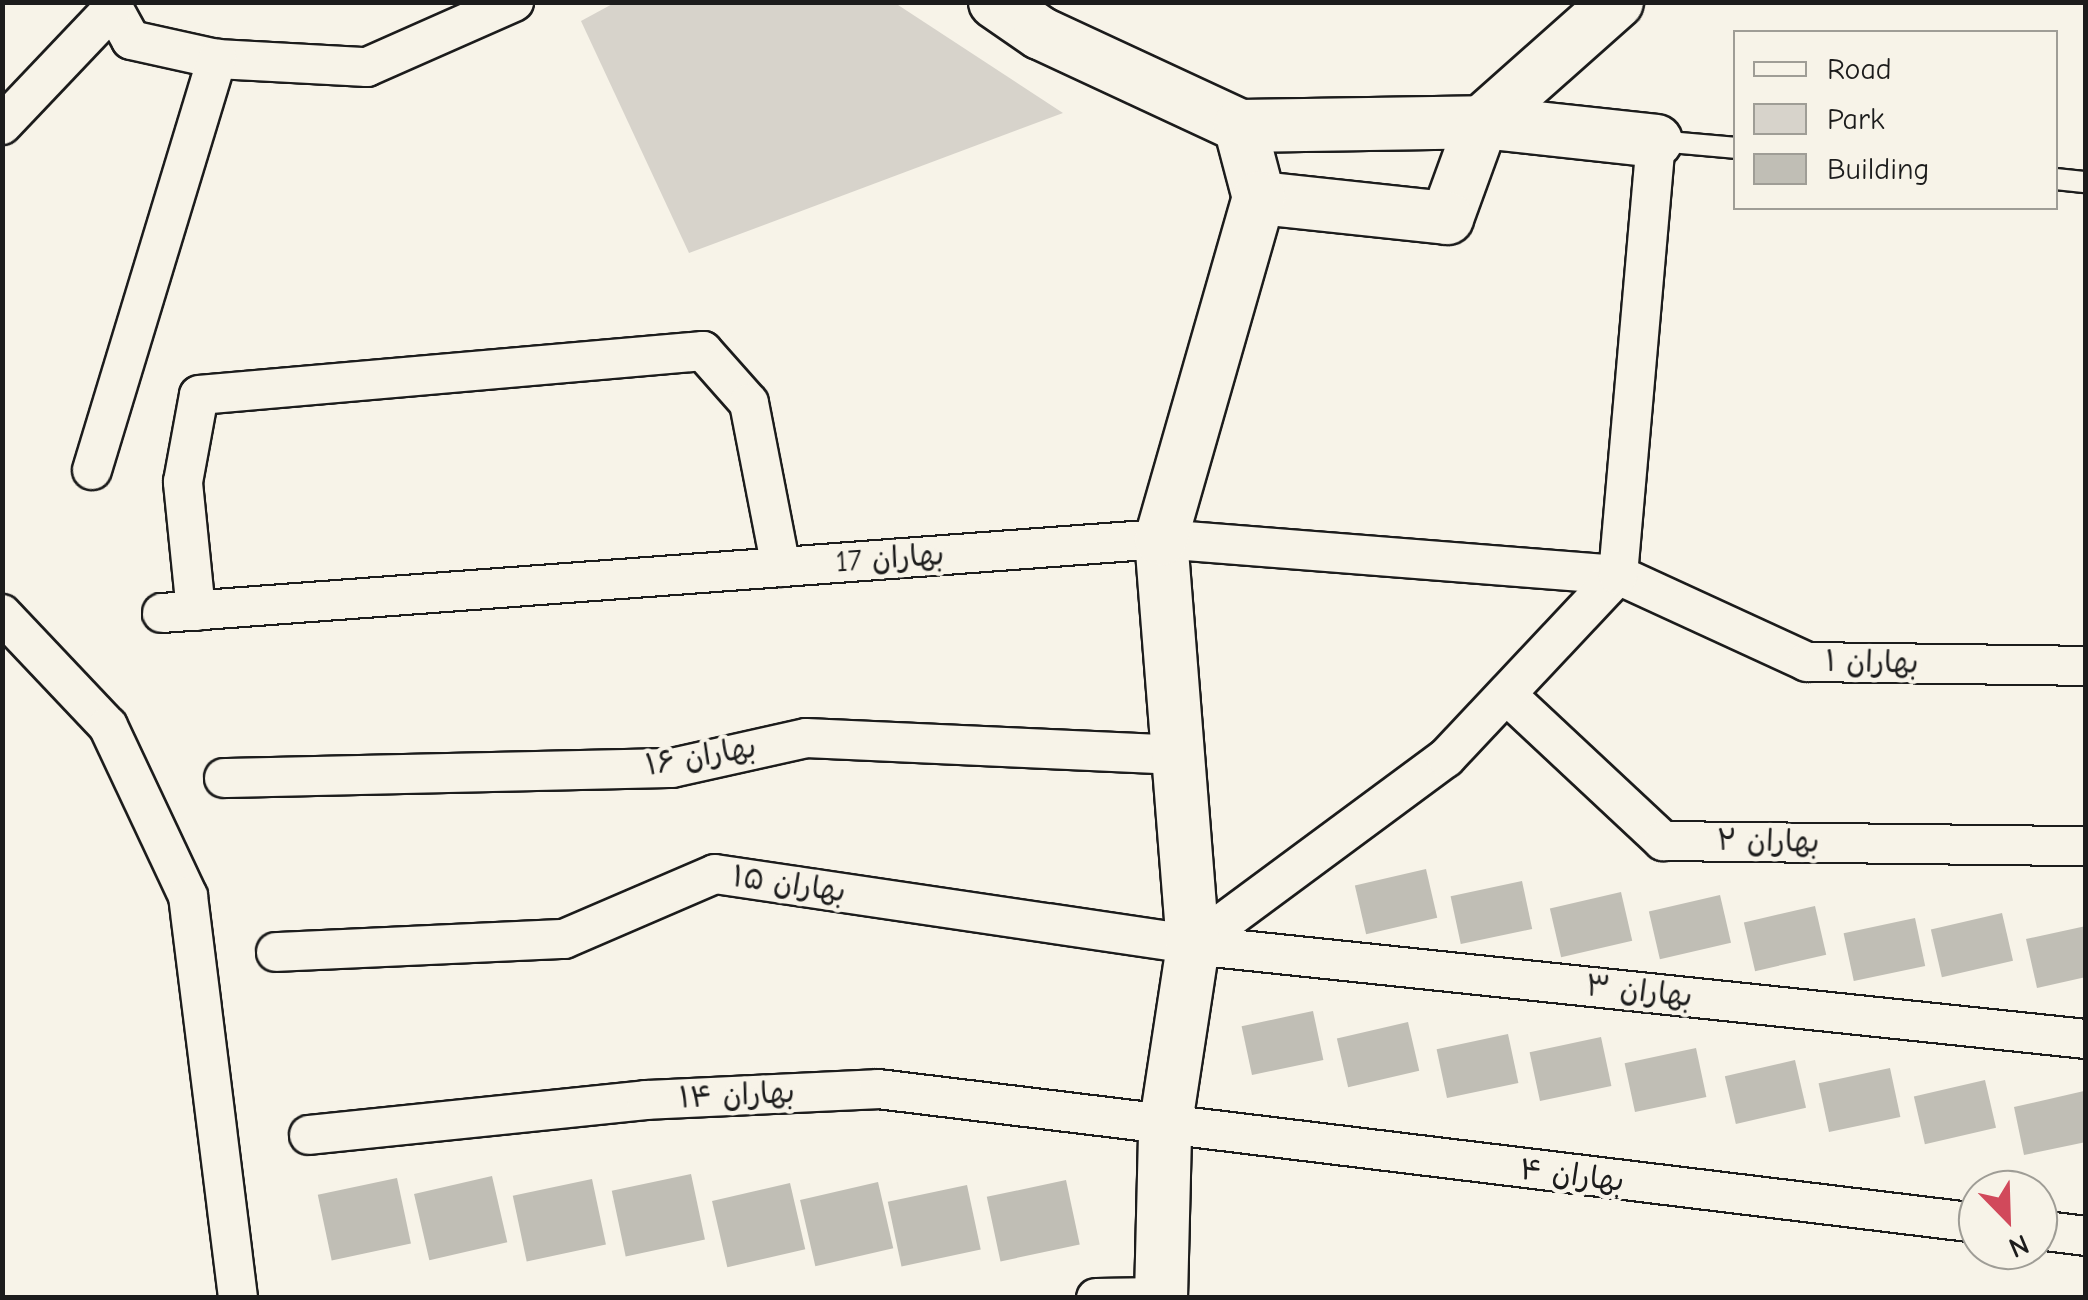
<!DOCTYPE html>
<meta charset="utf-8">
<style>
body{margin:0}
#map{position:relative;width:2088px;height:1300px;overflow:hidden;background:#f7f3e8;font-family:"Comic Neue","Playpen Sans Arabic",sans-serif}
div>[style]{position:absolute}
.green>*{inset:0;background:#d7d3cb}
.building>*{inset:0;background:#c0beb5;transform-origin:0 0}
.roads{filter:drop-shadow(2px 0 #1c1c1c) drop-shadow(-2px 0 #1c1c1c) drop-shadow(0 2px #1c1c1c) drop-shadow(0 -2px #1c1c1c)}
.lane>*{height:20px;margin:-10px;padding:0 10px;transform-origin:10px;border-radius:10px;background:#f7f3e8}
.street>*{height:38px;margin:-19px;padding:0 19px;transform-origin:19px;border-radius:19px;background:#f7f3e8}
.secondary>*{height:52px;margin:-26px;padding:0 26px;transform-origin:26px;border-radius:26px;background:#f7f3e8}
span{translate:-50% -50%;white-space:nowrap;text-align:center;line-height:1.15;-webkit-text-stroke:9px #f7f3e8;paint-order:stroke}
.street-label{font-size:30px;color:#1c1c1c}
.frame{position:absolute;inset:0;border:5px solid #1c1c1c;pointer-events:none}
.legend{position:absolute;left:1733px;top:30px;width:325px;height:180px;box-sizing:border-box;background:#f7f3e8;border:2px solid #9f9d96;margin:0;padding:12px 18px;list-style:none;font-size:30px;color:#1c1c1c}
.legend li{display:flex;align-items:center;gap:20px;height:50px}
.legend b{width:50px;border:2px solid #9f9d96}
.north{position:absolute;left:1958px;top:1170px;width:100px;height:100px;box-sizing:border-box;background:#f7f3e8;border:2px solid #9f9d96;border-radius:50%;rotate:157deg;font-size:28px;font-weight:700;line-height:40px;text-align:center;color:#1c1c1c}
.north::after{content:'';display:block;margin:auto;width:35px;height:45px;background:#d1495b;clip-path:polygon(50% 0,100% 100%,50% 72%,0 100%)}
</style>
<div id="map">
<div class="green">
<i style="clip-path:polygon(616px 2px,895px 3px,1063px 113px,689px 253px,581px 21px)"></i>
</div>
<div class="building">
<i style="left:1426px;top:869px;width:50px;height:73px;rotate:77deg"></i>
<i style="left:1522px;top:881px;width:49px;height:73px;rotate:78deg"></i>
<i style="left:1621px;top:892px;width:50px;height:73px;rotate:77deg"></i>
<i style="left:1720px;top:895px;width:49px;height:73px;rotate:77deg"></i>
<i style="left:1815px;top:906px;width:50px;height:73px;rotate:77deg"></i>
<i style="left:2002px;top:913px;width:49px;height:73px;rotate:77deg"></i>
<i style="left:1915px;top:918px;width:49px;height:73px;rotate:78deg"></i>
<i style="clip-path:polygon(2086px 926px,2086px 977px,2037px 988px,2026px 939px)"></i>
<i style="left:1313px;top:1011px;width:50px;height:73px;rotate:78deg"></i>
<i style="left:1408px;top:1022px;width:50px;height:73px;rotate:77deg"></i>
<i style="left:1508px;top:1034px;width:50px;height:73px;rotate:78deg"></i>
<i style="left:1601px;top:1037px;width:50px;height:73px;rotate:78deg"></i>
<i style="left:1696px;top:1048px;width:50px;height:73px;rotate:78deg"></i>
<i style="left:1795px;top:1060px;width:49px;height:72px;rotate:77deg"></i>
<i style="left:1890px;top:1068px;width:50px;height:73px;rotate:78deg"></i>
<i style="left:1985px;top:1080px;width:49px;height:73px;rotate:77deg"></i>
<i style="clip-path:polygon(2084px 1091px,2086px 1142px,2024px 1155px,2014px 1107px)"></i>
<i style="left:691px;top:1174px;width:67px;height:81px;rotate:78deg"></i>
<i style="left:492px;top:1176px;width:68px;height:80px;rotate:77deg"></i>
<i style="left:397px;top:1178px;width:67px;height:81px;rotate:78deg"></i>
<i style="left:592px;top:1179px;width:67px;height:81px;rotate:78deg"></i>
<i style="left:1066px;top:1180px;width:66px;height:81px;rotate:78deg"></i>
<i style="left:878px;top:1182px;width:68px;height:80px;rotate:77deg"></i>
<i style="left:790px;top:1183px;width:68px;height:80px;rotate:77deg"></i>
<i style="left:967px;top:1185px;width:66px;height:81px;rotate:78deg"></i>
</div>
<div class="roads">
<div class="lane">
<i style="left:1658px;top:141px;width:78px;rotate:5.1deg"></i>
<i style="left:2056px;top:179px;width:30px;rotate:6deg"></i>
</div>
<div class="street">
<i style="left:110px;top:2px;width:43px;rotate:61.1deg"></i>
<i style="left:131px;top:40px;width:88px;rotate:12.5deg"></i>
<i style="left:217px;top:59px;width:150px;rotate:3.1deg"></i>
<i style="left:367px;top:67px;width:161px;rotate:-23.9deg"></i>
<i style="left:2px;top:125px;width:161px;rotate:-46.5deg"></i>
<i style="left:92px;top:470px;width:430px;rotate:-73.1deg"></i>
<i style="left:196px;top:611px;width:130px;rotate:-95.8deg"></i>
<i style="left:183px;top:482px;width:88px;rotate:-79.6deg"></i>
<i style="left:199px;top:395px;width:506px;rotate:-4.99deg"></i>
<i style="left:703px;top:351px;width:69px;rotate:48.5deg"></i>
<i style="left:749px;top:403px;width:167px;rotate:79deg"></i>
<i style="left:162px;top:613px;width:1002px;rotate:-4.24deg"></i>
<i style="left:1161px;top:539px;width:458px;rotate:4.5deg"></i>
<i style="left:1618px;top:575px;width:208px;rotate:24.7deg"></i>
<i style="left:1807px;top:662px;width:279px;rotate:0.8deg"></i>
<i style="left:2px;top:614px;width:154px;rotate:46.6deg"></i>
<i style="left:108px;top:726px;width:188px;rotate:64.8deg"></i>
<i style="left:188px;top:896px;width:405px;rotate:82.9deg"></i>
<i style="left:1507px;top:695px;width:214px;rotate:43.1deg"></i>
<i style="left:1663px;top:841px;width:423px;rotate:0.7deg"></i>
<i style="left:224px;top:778px;width:448px;rotate:-1.3deg"></i>
<i style="left:672px;top:768px;width:137px;rotate:-12.6deg"></i>
<i style="left:806px;top:738px;width:372px;rotate:2.6deg"></i>
<i style="left:1193px;top:945px;width:315px;rotate:-36.5deg"></i>
<i style="left:1446px;top:758px;width:251px;rotate:-46.8deg"></i>
<i style="left:1618px;top:575px;width:436px;rotate:-85deg"></i>
<i style="left:276px;top:952px;width:288px;rotate:-2.6deg"></i>
<i style="left:564px;top:939px;width:164px;rotate:-23.3deg"></i>
<i style="left:715px;top:874px;width:483px;rotate:8.4deg"></i>
<i style="left:1193px;top:945px;width:898px;rotate:6.01deg"></i>
<i style="left:309px;top:1135px;width:339px;rotate:-5.9deg"></i>
<i style="left:646px;top:1100px;width:232px;rotate:-2.7deg"></i>
<i style="left:878px;top:1089px;width:1108px;rotate:6.95deg"></i>
<i style="left:2038px;top:1230px;width:48px;rotate:7.1deg"></i>
<i style="left:1096px;top:1298px;width:65px;rotate:-0.9deg"></i>
</div>
<div class="secondary">
<i style="left:995px;top:2px;width:55px;rotate:34.6deg"></i>
<i style="left:1040px;top:33px;width:221px;rotate:24.9deg"></i>
<i style="left:1617px;top:2px;width:181px;rotate:138.4deg"></i>
<i style="left:1482px;top:122px;width:102px;rotate:110deg"></i>
<i style="left:1447px;top:218px;width:189px;rotate:-173.9deg"></i>
<i style="left:1259px;top:198px;width:74px;rotate:-104.8deg"></i>
<i style="left:1240px;top:126px;width:242px;rotate:-0.9deg"></i>
<i style="left:1482px;top:122px;width:175px;rotate:6.2deg"></i>
<i style="left:1161px;top:1298px;width:169px;rotate:-88.6deg"></i>
<i style="left:1165px;top:1129px;width:186px;rotate:-81.3deg"></i>
<i style="left:1193px;top:945px;width:407px;rotate:-94.5deg"></i>
<i style="left:1161px;top:539px;width:355px;rotate:-74deg"></i>
</div>
</div>
<div class="street-label">
<span style="left:890px;top:559px;rotate:-4deg">بهاران 17</span>
<span style="left:1872px;top:663px;rotate:1deg">بهاران ۱</span>
<span style="left:701px;top:757px;rotate:-10deg">بهاران ۱۶</span>
<span style="left:1768px;top:842px;rotate:1deg">بهاران ۲</span>
<span style="left:789px;top:885px;rotate:8deg">بهاران ۱۵</span>
<span style="left:1639px;top:992px;rotate:6deg">بهاران ۳</span>
<span style="left:737px;top:1096px;rotate:-3deg">بهاران ۱۴</span>
<span style="left:1572px;top:1176px;rotate:7deg">بهاران ۴</span>
</div>
<div class="frame"></div>
<ul class="legend">
<li><b style="height:12px;background:#f7f3e8"></b>Road</li>
<li><b style="height:28px;background:#d7d3cb"></b>Park</li>
<li><b style="height:28px;background:#c0beb5"></b>Building</li>
</ul>
<div class="north">N</div>
</div>
